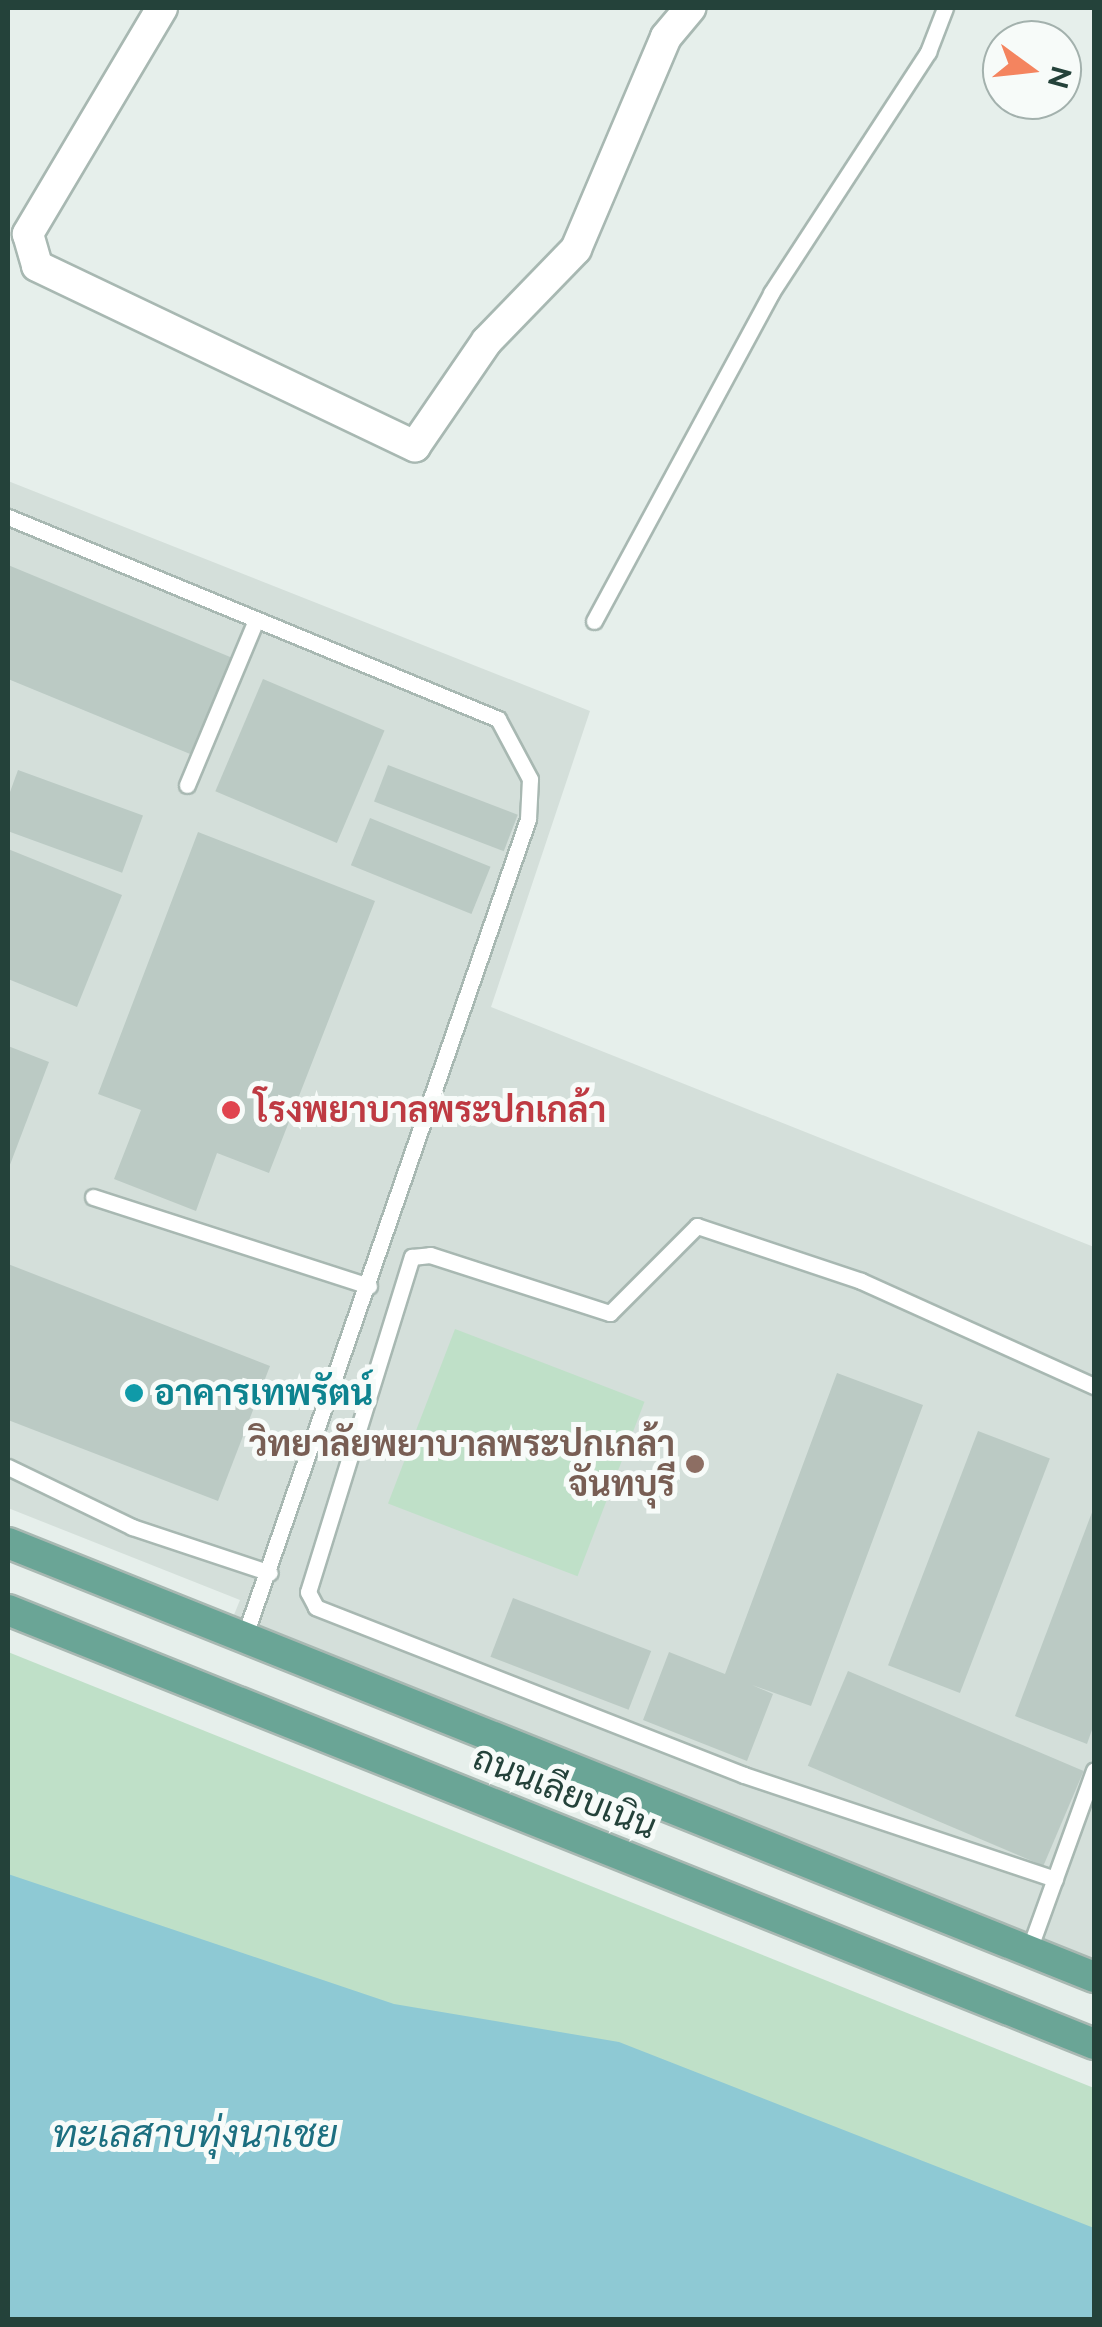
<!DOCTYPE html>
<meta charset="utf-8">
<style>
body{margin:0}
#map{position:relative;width:1102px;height:2327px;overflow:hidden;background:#e6efeb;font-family:Raleway,Sarabun,sans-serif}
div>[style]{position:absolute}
.built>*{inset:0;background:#d4dfda}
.green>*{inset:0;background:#bfe0c8;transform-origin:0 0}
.water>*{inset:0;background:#8ec9d4}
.building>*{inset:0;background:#bbcac4;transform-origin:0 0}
.roads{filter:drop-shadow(2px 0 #a8b8b2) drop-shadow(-2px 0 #a8b8b2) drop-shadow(0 2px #a8b8b2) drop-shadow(0 -2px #a8b8b2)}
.lane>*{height:15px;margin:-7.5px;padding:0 7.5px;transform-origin:7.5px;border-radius:7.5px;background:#fff}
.street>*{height:30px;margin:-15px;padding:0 15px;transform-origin:15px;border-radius:15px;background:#fff}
.primary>*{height:30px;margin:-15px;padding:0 15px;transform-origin:15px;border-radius:15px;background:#6aa596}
.dots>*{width:28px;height:28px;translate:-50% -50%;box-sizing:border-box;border:5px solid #f7fbf9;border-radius:50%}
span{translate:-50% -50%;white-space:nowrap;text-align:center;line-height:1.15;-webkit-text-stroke:10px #f7fbf9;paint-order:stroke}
.health-label{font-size:35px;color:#be3a42;font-weight:700}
.left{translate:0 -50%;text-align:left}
.culture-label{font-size:35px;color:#0d838f;font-weight:700}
.education-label{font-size:35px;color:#785e54;font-weight:700}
.right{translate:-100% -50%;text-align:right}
.street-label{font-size:35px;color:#24423a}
.water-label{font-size:38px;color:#1c6f80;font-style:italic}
.frame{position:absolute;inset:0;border:10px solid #24423a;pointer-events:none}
.north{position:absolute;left:982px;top:20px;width:100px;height:100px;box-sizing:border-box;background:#f7fbf9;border:2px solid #a3b1ad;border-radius:50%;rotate:105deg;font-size:28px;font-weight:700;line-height:40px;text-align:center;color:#24423a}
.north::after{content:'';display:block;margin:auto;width:35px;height:45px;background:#f4845f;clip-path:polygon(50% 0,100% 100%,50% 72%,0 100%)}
</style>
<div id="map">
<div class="built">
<i style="clip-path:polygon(8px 481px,590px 711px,491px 1007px,1094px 1247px,1094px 1984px,223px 1642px,240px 1600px,8px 1508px)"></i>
</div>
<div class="green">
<i style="left:455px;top:1329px;width:203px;height:187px;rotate:21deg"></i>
<i style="clip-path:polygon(8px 1652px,1094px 2088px,1094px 2319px,8px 2319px)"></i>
</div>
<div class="water">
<i style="clip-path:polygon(8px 1874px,394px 2004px,619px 2042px,1094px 2228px,1094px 2319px,8px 2319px)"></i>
</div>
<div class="building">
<i style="clip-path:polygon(8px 565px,235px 659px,195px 756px,8px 679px)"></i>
<i style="left:263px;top:679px;width:132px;height:122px;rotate:23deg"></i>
<i style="left:388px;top:765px;width:139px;height:39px;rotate:21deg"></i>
<i style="left:18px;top:770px;width:133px;height:61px;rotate:20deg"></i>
<i style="left:370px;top:818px;width:130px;height:51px;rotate:22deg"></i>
<i style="clip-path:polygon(198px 832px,375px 901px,269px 1173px,217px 1153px,196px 1211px,114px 1179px,141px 1110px,98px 1094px)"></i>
<i style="clip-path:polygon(8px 849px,122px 895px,77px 1007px,8px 979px)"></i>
<i style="clip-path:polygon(8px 1046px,49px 1062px,8px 1170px)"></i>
<i style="clip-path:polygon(8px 1264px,270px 1366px,218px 1501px,8px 1420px)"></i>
<i style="clip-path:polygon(837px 1373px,923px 1405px,811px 1706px,752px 1685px,773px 1694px,747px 1761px,643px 1720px,669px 1652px,725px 1674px)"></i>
<i style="left:978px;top:1431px;width:77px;height:251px;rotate:21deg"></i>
<i style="clip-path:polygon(1094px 1507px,1094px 1724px,1087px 1744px,1015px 1716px)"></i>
<i style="left:513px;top:1598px;width:148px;height:63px;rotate:21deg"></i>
<i style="left:848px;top:1671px;width:256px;height:103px;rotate:23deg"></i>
</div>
<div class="roads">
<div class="lane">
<i style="left:8px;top:517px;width:530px;rotate:22.4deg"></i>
<i style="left:498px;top:719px;width:68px;rotate:61.9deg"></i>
<i style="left:530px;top:779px;width:40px;rotate:92.9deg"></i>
<i style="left:528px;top:819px;width:861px;rotate:109.13deg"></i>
<i style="left:594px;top:621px;width:373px;rotate:-61.6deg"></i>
<i style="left:771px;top:293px;width:288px;rotate:-56.9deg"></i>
<i style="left:928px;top:52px;width:47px;rotate:-68.9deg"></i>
<i style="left:187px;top:785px;width:179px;rotate:-67.3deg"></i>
<i style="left:93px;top:1197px;width:290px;rotate:17.9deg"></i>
<i style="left:8px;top:1467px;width:138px;rotate:25.8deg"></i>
<i style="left:132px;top:1527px;width:145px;rotate:18.4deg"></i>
<i style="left:1055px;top:1879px;width:328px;rotate:-161.5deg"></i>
<i style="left:744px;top:1775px;width:460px;rotate:-158.6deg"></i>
<i style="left:316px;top:1607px;width:17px;rotate:-118deg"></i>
<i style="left:308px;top:1592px;width:351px;rotate:-72.8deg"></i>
<i style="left:412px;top:1257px;width:18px;rotate:-6deg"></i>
<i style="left:430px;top:1255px;width:189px;rotate:17.9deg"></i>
<i style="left:610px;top:1313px;width:123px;rotate:-45deg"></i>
<i style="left:697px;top:1226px;width:173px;rotate:18.5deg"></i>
<i style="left:861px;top:1281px;width:256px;rotate:24.3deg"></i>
<i style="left:1029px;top:1950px;width:191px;rotate:-70.1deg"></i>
</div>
<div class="street">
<i style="left:162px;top:8px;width:263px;rotate:120.7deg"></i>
<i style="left:28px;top:234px;width:33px;rotate:74deg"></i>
<i style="left:37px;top:266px;width:419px;rotate:25.5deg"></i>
<i style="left:415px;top:446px;width:127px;rotate:-55.6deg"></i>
<i style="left:487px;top:341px;width:128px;rotate:-45.9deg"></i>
<i style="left:576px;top:249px;width:230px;rotate:-67deg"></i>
<i style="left:666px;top:37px;width:38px;rotate:-50deg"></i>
</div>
<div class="primary">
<i style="left:8px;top:1543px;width:1170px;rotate:21.78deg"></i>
<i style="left:8px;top:1610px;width:1170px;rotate:21.78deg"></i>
</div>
</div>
<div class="dots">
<i style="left:231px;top:1110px;background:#e0444e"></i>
<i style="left:134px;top:1393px;background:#0f9aa8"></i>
<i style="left:695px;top:1464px;background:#8d6e63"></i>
</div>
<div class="health-label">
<span class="left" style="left:254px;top:1110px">โรงพยาบาลพระปกเกล้า</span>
</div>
<div class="culture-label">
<span class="left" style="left:154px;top:1393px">อาคารเทพรัตน์</span>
</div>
<div class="education-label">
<span class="right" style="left:675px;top:1464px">วิทยาลัยพยาบาลพระปกเกล้า<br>จันทบุรี</span>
</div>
<div class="street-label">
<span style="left:565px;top:1792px;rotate:22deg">ถนนเลียบเนิน</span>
</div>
<div class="water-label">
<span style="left:195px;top:2134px">ทะเลสาบทุ่งนาเชย</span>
</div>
<div class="frame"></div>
<div class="north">N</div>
</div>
